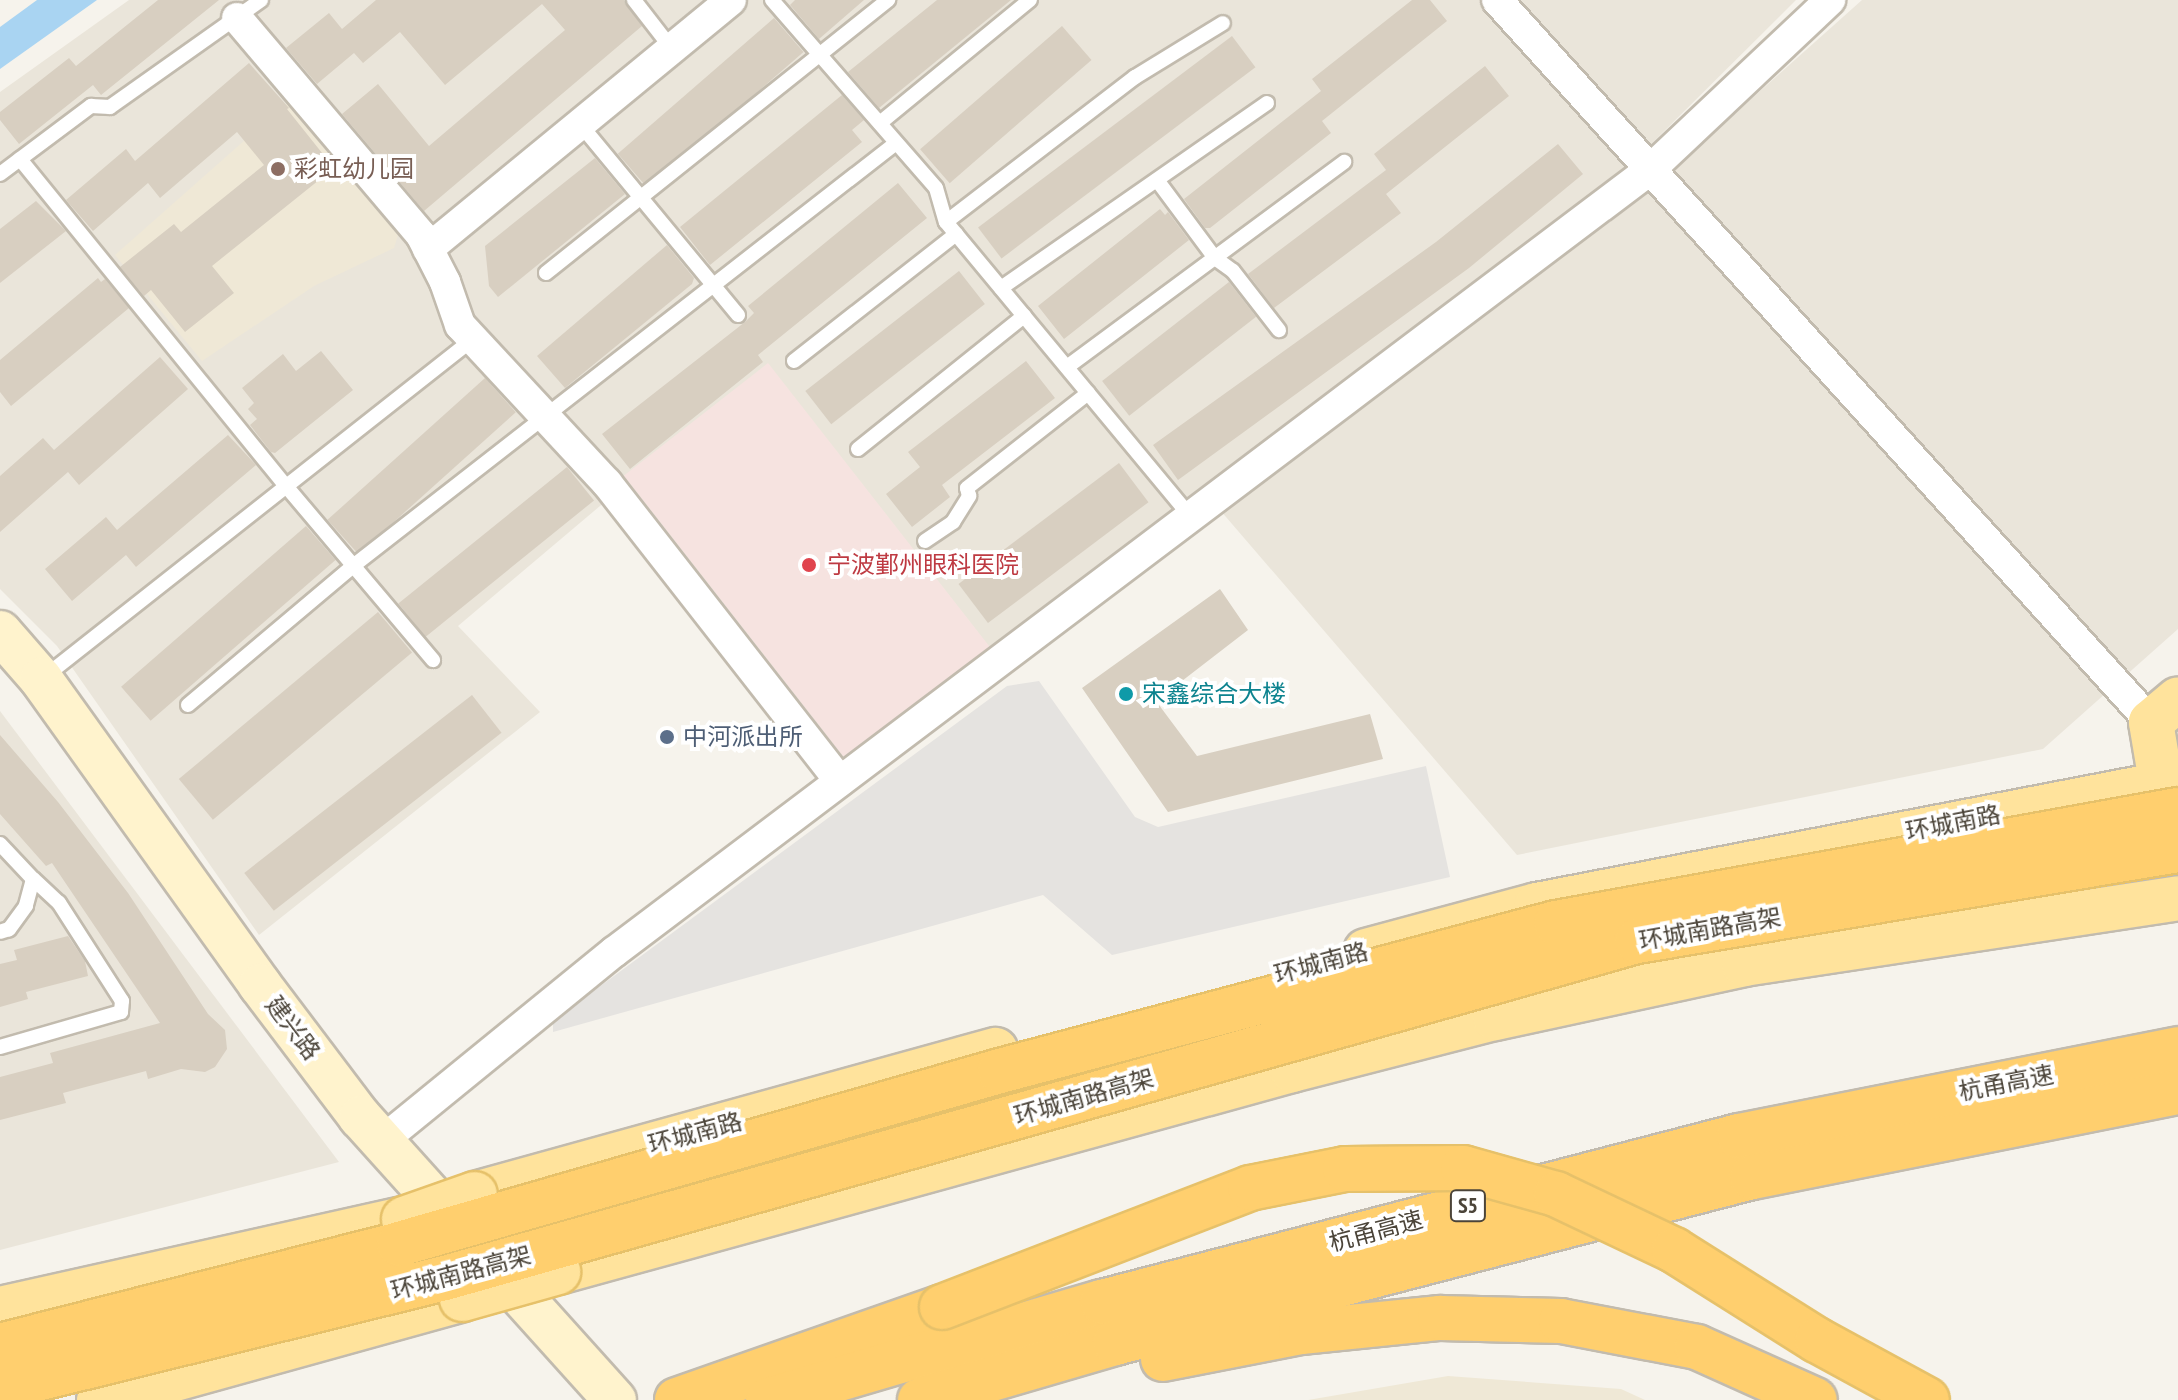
<!DOCTYPE html>
<meta charset="utf-8">
<style>
body{margin:0}
#map{position:relative;width:2178px;height:1400px;overflow:hidden;background:#f6f3ec;font-family:"PT Sans Narrow","Noto Sans SC",sans-serif}
div>[style]{position:absolute}
.residential>*{inset:0;background:#eae5da}
.education>*{inset:0;background:#efe8d6}
.medical>*{inset:0;background:#f6e3e0;transform-origin:0 0}
.parking>*{inset:0;background:#e5e3e0}
.water>*{inset:0;background:#a9d4f2}
.building>*{inset:0;background:#d8cfc1;transform-origin:0 0}
.roads{filter:drop-shadow(2px 0 #c2bbae) drop-shadow(-2px 0 #c2bbae) drop-shadow(0 2px #c2bbae) drop-shadow(0 -2px #c2bbae)}
.lane>*{height:14px;margin:-7px;padding:0 7px;transform-origin:7px;border-radius:7px;background:#fff}
.street>*{height:30px;margin:-15px;padding:0 15px;transform-origin:15px;border-radius:15px;background:#fff}
.secondary>*{height:42px;margin:-21px;padding:0 21px;transform-origin:21px;border-radius:21px;background:#fff3cd}
.primary>*{height:44px;margin:-22px;padding:0 22px;transform-origin:22px;border-radius:22px;background:#ffe39c}
.highway>*{height:44px;margin:-22px;padding:0 22px;transform-origin:22px;border-radius:22px;background:#ffcf6e}
.bridges{filter:drop-shadow(2px 0 #e6c16a) drop-shadow(-2px 0 #e6c16a) drop-shadow(0 2px #e6c16a) drop-shadow(0 -2px #e6c16a)}
.primary-bridge>*{height:44px;margin:-22px;padding:0 22px;transform-origin:22px;border-radius:22px;background:#ffe39c}
.highway-bridge>*{height:44px;margin:-22px;padding:0 22px;transform-origin:22px;border-radius:22px;background:#ffcf6e}
.dots>*{width:22px;height:22px;translate:-50% -50%;box-sizing:border-box;border:4px solid #fff;border-radius:50%}
span{translate:-50% -50%;white-space:nowrap;text-align:center;line-height:1.15;-webkit-text-stroke:8px #fff;paint-order:stroke}
.shield-label span{padding:2px 6px;background:#fff;border:2px solid;border-radius:6px;-webkit-text-stroke-width:0}
.shield-label{font-size:22px;color:#4b4439;font-weight:700}
.education-label{font-size:24px;color:#785e54}
.left{translate:0 -50%;text-align:left}
.health-label{font-size:24px;color:#be3a42}
.culture-label{font-size:24px;color:#0d838f}
.service-label{font-size:24px;color:#4e5e75}
.street-label{font-size:24px;color:#4b4439}
</style>
<div id="map">
<div class="residential">
<i style="clip-path:polygon(129px 0,1796px 0,1620px 175px,990px 648px,768px 364px,458px 626px,540px 712px,259px 935px,57px 646px,0 589px,0 92px)"></i>
<i style="clip-path:polygon(1862px 0,2178px 0,2178px 629px,2043px 749px,1517px 855px,1220px 510px,1675px 167px)"></i>
<i style="clip-path:polygon(0 711px,339px 1162px,0 1250px)"></i>
</div>
<div class="education">
<i style="clip-path:polygon(288px 102px,398px 235px,394px 248px,314px 286px,202px 361px,115px 255px)"></i>
<i style="clip-path:polygon(1448px 1376px,1621px 1389px,1645px 1400px,1308px 1400px)"></i>
</div>
<div class="medical">
<i style="left:768px;top:363px;width:361px;height:183px;rotate:52deg"></i>
</div>
<div class="parking">
<i style="clip-path:polygon(1039px 681px,1135px 817px,1158px 827px,1426px 766px,1450px 877px,1112px 955px,1043px 895px,553px 1032px,553px 1021px,1007px 686px)"></i>
</div>
<div class="water">
<i style="clip-path:polygon(37px 0,97px 0,0 69px,0 27px)"></i>
</div>
<div class="building">
<i style="clip-path:polygon(158px 0,219px 0,101px 95px,93px 85px,19px 144px,0 120px,0 112px,69px 58px,76px 66px)"></i>
<i style="clip-path:polygon(376px 0,624px 0,642px 26px,424px 211px,342px 114px,378px 84px,429px 146px,565px 30px,542px 4px,445px 85px,400px 32px,363px 63px,354px 53px,317px 84px,286px 48px,329px 13px,342px 29px)"></i>
<i style="clip-path:polygon(795px 0,864px 0,819px 39px,790px 5px)"></i>
<i style="clip-path:polygon(937px 0,1011px 0,879px 108px,848px 72px)"></i>
<i style="clip-path:polygon(1412px 0,1430px 0,1447px 21px,1322px 121px,1331px 133px,1210px 228px,1205px 228px,1184px 199px,1321px 91px,1312px 79px)"></i>
<i style="left:774px;top:18px;width:45px;height:207px;rotate:49deg"></i>
<i style="left:1062px;top:26px;width:45px;height:188px;rotate:49deg"></i>
<i style="left:1232px;top:36px;width:39px;height:318px;rotate:53deg"></i>
<i style="clip-path:polygon(249px 63px,289px 108px,287px 109px,334px 168px,212px 266px,234px 293px,185px 332px,151px 290px,144px 296px,120px 267px,174px 224px,181px 232px,264px 165px,237px 132px,160px 198px,148px 183px,93px 231px,66px 200px,126px 149px,135px 161px)"></i>
<i style="clip-path:polygon(1485px 66px,1509px 96px,1386px 194px,1401px 213px,1274px 308px,1248px 274px,1386px 170px,1374px 154px)"></i>
<i style="clip-path:polygon(842px 95px,864px 120px,852px 130px,862px 142px,710px 265px,680px 227px)"></i>
<i style="clip-path:polygon(1558px 144px,1583px 174px,1469px 268px,1178px 480px,1153px 445px,1436px 242px)"></i>
<i style="clip-path:polygon(595px 158px,625px 194px,498px 297px,489px 286px,485px 246px)"></i>
<i style="clip-path:polygon(898px 183px,927px 218px,758px 355px,763px 362px,630px 469px,602px 434px,745px 322px,754px 313px,748px 306px)"></i>
<i style="clip-path:polygon(36px 201px,66px 231px,0 283px,0 229px)"></i>
<i style="clip-path:polygon(1160px 209px,1165px 215px,1168px 212px,1189px 240px,1064px 339px,1038px 306px)"></i>
<i style="clip-path:polygon(667px 245px,694px 278px,692px 284px,565px 388px,537px 356px)"></i>
<i style="left:959px;top:271px;width:42px;height:195px;rotate:52deg"></i>
<i style="clip-path:polygon(98px 278px,101px 282px,105px 279px,129px 308px,11px 406px,0 392px,0 360px)"></i>
<i style="left:1229px;top:282px;width:44px;height:161px;rotate:52deg"></i>
<i style="clip-path:polygon(321px 351px,353px 390px,275px 453px,271px 452px,250px 425px,257px 419px,248px 409px,254px 403px,242px 388px,283px 354px,296px 371px)"></i>
<i style="clip-path:polygon(160px 357px,188px 389px,79px 485px,68px 472px,0 532px,0 476px,43px 438px,54px 450px)"></i>
<i style="clip-path:polygon(1026px 361px,1055px 398px,942px 485px,950px 497px,912px 527px,886px 494px,920px 467px,908px 452px)"></i>
<i style="left:485px;top:378px;width:46px;height:212px;rotate:48deg"></i>
<i style="clip-path:polygon(228px 435px,256px 465px,136px 567px,126px 555px,72px 601px,45px 569px,106px 517px,117px 530px)"></i>
<i style="left:1119px;top:463px;width:49px;height:201px;rotate:53deg"></i>
<i style="left:567px;top:467px;width:43px;height:217px;rotate:51deg"></i>
<i style="left:306px;top:526px;width:45px;height:245px;rotate:49deg"></i>
<i style="clip-path:polygon(1220px 589px,1248px 630px,1156px 701px,1197px 756px,1370px 714px,1383px 759px,1168px 812px,1082px 688px)"></i>
<i style="left:378px;top:612px;width:53px;height:260px;rotate:50deg"></i>
<i style="left:472px;top:695px;width:48px;height:289px;rotate:52deg"></i>
<i style="clip-path:polygon(0 735px,58px 802px,128px 893px,208px 1014px,225px 1030px,227px 1049px,215px 1067px,205px 1072px,181px 1069px,148px 1079px,146px 1071px,63px 1093px,66px 1103px,0 1120px,0 1077px,53px 1063px,50px 1053px,160px 1023px,52px 863px,46px 866px,0 814px)"></i>
<i style="clip-path:polygon(68px 936px,85px 961px,88px 976px,26px 992px,28px 999px,0 1007px,0 964px,17px 960px,14px 950px)"></i>
</div>
<div class="roads">
<div class="lane">
<i style="left:634px;top:0;width:62px;rotate:52.2deg"></i>
<i style="left:772px;top:0;width:249px;rotate:48.9deg"></i>
<i style="left:936px;top:188px;width:35px;rotate:74deg"></i>
<i style="left:946px;top:222px;width:382px;rotate:50.3deg"></i>
<i style="left:880px;top:123px;width:194px;rotate:-39.4deg"></i>
<i style="left:580px;top:124px;width:248px;rotate:50.4deg"></i>
<i style="left:20px;top:159px;width:422px;rotate:50.9deg"></i>
<i style="left:286px;top:486px;width:228px;rotate:49.8deg"></i>
<i style="left:0;top:174px;width:114px;rotate:-36.8deg"></i>
<i style="left:91px;top:106px;width:19px;rotate:3deg"></i>
<i style="left:110px;top:107px;width:185px;rotate:-35.3deg"></i>
<i style="left:1157px;top:180px;width:97px;rotate:53.4deg"></i>
<i style="left:1215px;top:258px;width:22px;rotate:36deg"></i>
<i style="left:1233px;top:271px;width:75px;rotate:52.1deg"></i>
<i style="left:946px;top:222px;width:238px;rotate:-37.5deg"></i>
<i style="left:1135px;top:77px;width:103px;rotate:-31.5deg"></i>
<i style="left:546px;top:273px;width:438px;rotate:-38.6deg"></i>
<i style="left:1001px;top:288px;width:324px;rotate:-34.8deg"></i>
<i style="left:794px;top:361px;width:206px;rotate:-38.1deg"></i>
<i style="left:1067px;top:367px;width:345px;rotate:-36.5deg"></i>
<i style="left:858px;top:449px;width:213px;rotate:-38.7deg"></i>
<i style="left:925px;top:541px;width:34px;rotate:-34deg"></i>
<i style="left:953px;top:522px;width:31px;rotate:-58deg"></i>
<i style="left:969px;top:496px;width:8px;rotate:-104deg"></i>
<i style="left:967px;top:488px;width:154px;rotate:-38.1deg"></i>
<i style="left:43px;top:678px;width:548px;rotate:-38.25deg"></i>
<i style="left:188px;top:705px;width:216px;rotate:-40.1deg"></i>
<i style="left:353px;top:566px;width:688px;rotate:-37.92deg"></i>
<i style="left:0;top:844px;width:48px;rotate:46.7deg"></i>
<i style="left:33px;top:879px;width:28px;rotate:105deg"></i>
<i style="left:26px;top:906px;width:29px;rotate:126deg"></i>
<i style="left:9px;top:929px;width:9px;rotate:162deg"></i>
<i style="left:0;top:1047px;width:126px;rotate:-16.1deg"></i>
<i style="left:121px;top:1012px;width:11px;rotate:-85deg"></i>
<i style="left:122px;top:1001px;width:117px;rotate:-122.7deg"></i>
<i style="left:59px;top:903px;width:35px;rotate:-137deg"></i>
</div>
<div class="street">
<i style="left:1497px;top:0;width:974px;rotate:47.83deg"></i>
<i style="left:237px;top:18px;width:285px;rotate:49.7deg"></i>
<i style="left:421px;top:235px;width:53px;rotate:62.9deg"></i>
<i style="left:445px;top:282px;width:46px;rotate:70.8deg"></i>
<i style="left:460px;top:325px;width:216px;rotate:47.1deg"></i>
<i style="left:607px;top:483px;width:378px;rotate:52deg"></i>
<i style="left:428px;top:249px;width:392px;rotate:-39.4deg"></i>
<i style="left:382px;top:1141px;width:299px;rotate:-39.2deg"></i>
<i style="left:614px;top:952px;width:1301px;rotate:-37.06deg"></i>
<i style="left:1652px;top:168px;width:245px;rotate:-43.3deg"></i>
</div>
<div class="secondary">
<i style="left:0;top:632px;width:62px;rotate:48.9deg"></i>
<i style="left:41px;top:679px;width:376px;rotate:54.4deg"></i>
<i style="left:260px;top:985px;width:166px;rotate:52.9deg"></i>
<i style="left:360px;top:1117px;width:381px;rotate:48deg"></i>
</div>
<div class="primary">
<i style="left:2166px;top:811px;width:90px;rotate:-99.6deg"></i>
<i style="left:2151px;top:722px;width:35px;rotate:-40deg"></i>
<i style="left:1366px;top:951px;width:177px;rotate:-15.1deg"></i>
<i style="left:1537px;top:905px;width:653px;rotate:-10.95deg"></i>
<i style="left:475px;top:1194px;width:540px;rotate:-15.48deg"></i>
<i style="left:558px;top:1272px;width:761px;rotate:-15.39deg"></i>
<i style="left:1292px;top:1070px;width:210px;rotate:-14.4deg"></i>
<i style="left:1495px;top:1018px;width:255px;rotate:-12.2deg"></i>
<i style="left:1744px;top:964px;width:439px;rotate:-8.6deg"></i>
<i style="left:0;top:1309px;width:414px;rotate:-12.6deg"></i>
<i style="left:99px;top:1400px;width:377px;rotate:-15.5deg"></i>
</div>
<div class="highway">
<i style="left:1163px;top:1359px;width:141px;rotate:-11.1deg"></i>
<i style="left:1301px;top:1332px;width:140px;rotate:-5.8deg"></i>
<i style="left:1440px;top:1318px;width:121px;rotate:1.4deg"></i>
<i style="left:1561px;top:1321px;width:138px;rotate:10.8deg"></i>
<i style="left:1697px;top:1347px;width:129px;rotate:24.2deg"></i>
<i style="left:677px;top:1400px;width:281px;rotate:-19.3deg"></i>
<i style="left:768px;top:1400px;width:348px;rotate:-16.4deg"></i>
<i style="left:1102px;top:1302px;width:658px;rotate:-14.61deg"></i>
<i style="left:1739px;top:1136px;width:448px;rotate:-11.2deg"></i>
<i style="left:920px;top:1400px;width:203px;rotate:-16.3deg"></i>
<i style="left:1115px;top:1343px;width:658px;rotate:-14.61deg"></i>
<i style="left:1752px;top:1177px;width:434px;rotate:-11.3deg"></i>
</div>
</div>
<div class="bridges">
<div class="primary-bridge">
<i style="left:404px;top:1219px;width:75px;rotate:-19.4deg"></i>
<i style="left:462px;top:1299px;width:100px;rotate:-15.7deg"></i>
</div>
<div class="highway-bridge">
<i style="left:942px;top:1307px;width:330px;rotate:-21.1deg"></i>
<i style="left:1250px;top:1188px;width:97px;rotate:-11.3deg"></i>
<i style="left:1345px;top:1169px;width:118px;rotate:-0.5deg"></i>
<i style="left:1463px;top:1168px;width:97px;rotate:15.6deg"></i>
<i style="left:1556px;top:1194px;width:131px;rotate:25.4deg"></i>
<i style="left:1674px;top:1250px;width:169px;rotate:32.2deg"></i>
<i style="left:1817px;top:1340px;width:125px;rotate:28.6deg"></i>
<i style="left:0;top:1346px;width:412px;rotate:-14.3deg"></i>
<i style="left:399px;top:1244px;width:625px;rotate:-16.06deg"></i>
<i style="left:1000px;top:1071px;width:575px;rotate:-14.91deg"></i>
<i style="left:1556px;top:923px;width:632px;rotate:-10.3deg"></i>
<i style="left:0;top:1388px;width:458px;rotate:-13.9deg"></i>
<i style="left:445px;top:1278px;width:1239px;rotate:-15.79deg"></i>
<i style="left:1637px;top:941px;width:549px;rotate:-9.55deg"></i>
</div>
</div>
<div class="dots">
<i style="left:278px;top:169px;background:#8d6e63"></i>
<i style="left:809px;top:565px;background:#e0444e"></i>
<i style="left:1126px;top:694px;background:#0f9aa8"></i>
<i style="left:667px;top:737px;background:#5c6f8a"></i>
</div>
<div class="shield-label">
<span style="left:1468px;top:1206px">S5</span>
</div>
<div class="education-label">
<span class="left" style="left:294px;top:169px">彩虹幼儿园</span>
</div>
<div class="health-label">
<span class="left" style="left:827px;top:565px">宁波鄞州眼科医院</span>
</div>
<div class="culture-label">
<span class="left" style="left:1142px;top:694px">宋鑫综合大楼</span>
</div>
<div class="service-label">
<span class="left" style="left:683px;top:737px">中河派出所</span>
</div>
<div class="street-label">
<span style="left:1953px;top:823px;rotate:-11deg">环城南路</span>
<span style="left:1710px;top:929px;rotate:-10deg">环城南路高架</span>
<span style="left:1321px;top:963px;rotate:-15deg">环城南路</span>
<span style="left:293px;top:1028px;rotate:53deg">建兴路</span>
<span style="left:2006px;top:1083px;rotate:-11deg">杭甬高速</span>
<span style="left:1084px;top:1097px;rotate:-16deg">环城南路高架</span>
<span style="left:695px;top:1133px;rotate:-15deg">环城南路</span>
<span style="left:1376px;top:1231px;rotate:-15deg">杭甬高速</span>
<span style="left:461px;top:1273px;rotate:-15deg">环城南路高架</span>
</div>
</div>
